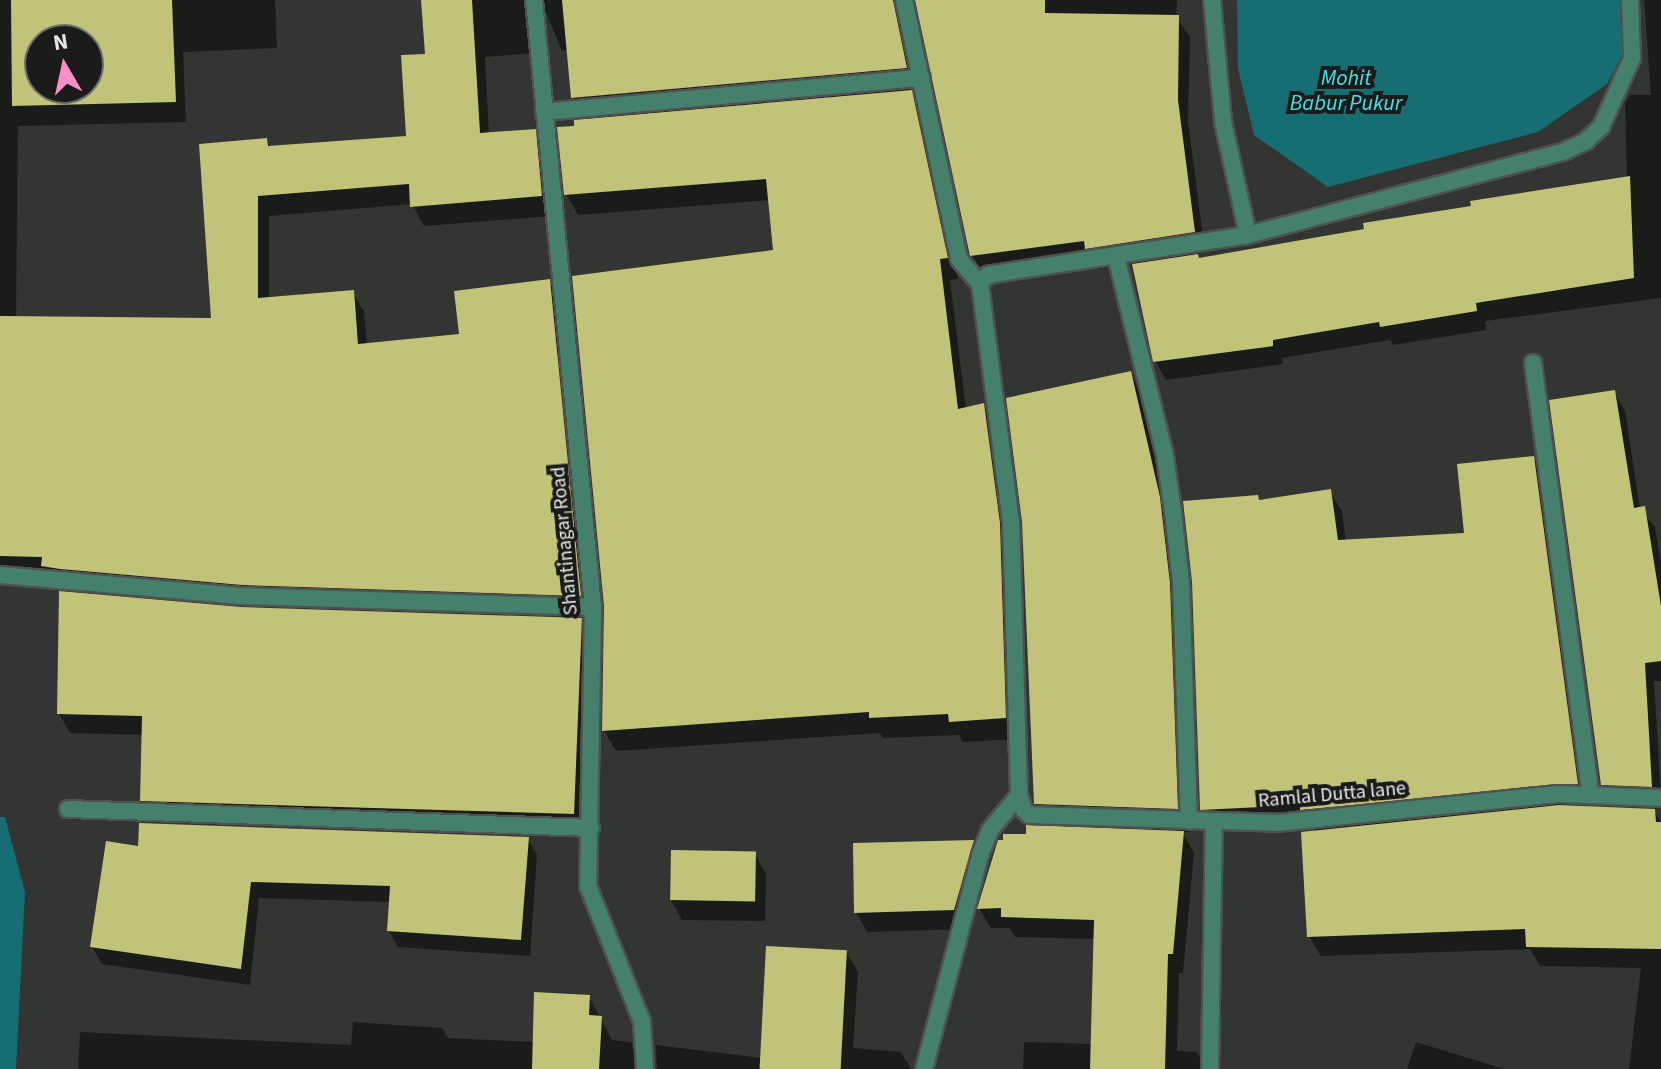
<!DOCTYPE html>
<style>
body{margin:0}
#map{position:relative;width:1661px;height:1069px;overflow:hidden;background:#323531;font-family:"Source Sans 3",sans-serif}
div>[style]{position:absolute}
.water>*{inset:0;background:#166d72}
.shadow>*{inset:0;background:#0007}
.building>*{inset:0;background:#c2c378;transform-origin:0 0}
.roads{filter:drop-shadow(2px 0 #4f524e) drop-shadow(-2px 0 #4f524e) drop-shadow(0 2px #4f524e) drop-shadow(0 -2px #4f524e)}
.minor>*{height:16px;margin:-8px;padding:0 8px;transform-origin:8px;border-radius:8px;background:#44806b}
.tertiary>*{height:16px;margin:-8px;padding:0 8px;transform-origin:8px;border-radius:8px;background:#44806b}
span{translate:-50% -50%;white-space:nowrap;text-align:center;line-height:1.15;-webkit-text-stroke:8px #1b1c1a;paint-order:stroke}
.street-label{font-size:20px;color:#e6e8e6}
.water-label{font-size:22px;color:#45e2e9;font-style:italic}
.north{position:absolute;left:24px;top:24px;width:80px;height:80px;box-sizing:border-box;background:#1b1c1a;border:2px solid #6c6e6c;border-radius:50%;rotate:351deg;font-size:22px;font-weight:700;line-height:32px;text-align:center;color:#e6e8e6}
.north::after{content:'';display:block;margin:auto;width:28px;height:36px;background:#fa8fc7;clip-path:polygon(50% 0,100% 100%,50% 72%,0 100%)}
</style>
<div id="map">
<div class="water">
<i style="clip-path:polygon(1237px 0,1634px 0,1635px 31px,1607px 84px,1538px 132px,1328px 187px,1254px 135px,1238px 69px)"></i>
<i style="clip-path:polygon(0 817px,5px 817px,25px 892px,16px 1069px,0 1069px)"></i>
</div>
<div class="shadow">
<i style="clip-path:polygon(evenodd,0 0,275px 0,277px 48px,183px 52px,186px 122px,18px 126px,16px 319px,213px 319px,266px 140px,271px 148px,408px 138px,427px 56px,423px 0,1177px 0,1176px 17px,1190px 37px,1188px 122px,1205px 252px,1195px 254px,1199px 260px,1627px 179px,1625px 104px,1630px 95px,1651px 95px,1644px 0,1661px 0,1661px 298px,1485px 321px,1486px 330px,1393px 345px,1390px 340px,1282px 358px,1283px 364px,1166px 380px,1155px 361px,1134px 263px,1098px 269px,1094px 261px,984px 275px,972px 255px,920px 12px,915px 8px,904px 23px,917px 88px,909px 89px,923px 113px,958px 279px,950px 280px,966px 409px,983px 405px,995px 426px,1011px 545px,1017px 739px,963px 742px,959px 735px,883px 738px,880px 733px,616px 751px,604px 730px,775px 252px,770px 200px,578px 215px,566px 194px,576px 128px,587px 121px,573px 98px,569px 50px,562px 51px,544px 8px,534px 21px,536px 53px,485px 57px,489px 135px,534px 131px,546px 151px,552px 216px,424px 226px,412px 204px,269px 216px,269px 299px,353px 292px,364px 312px,367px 345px,462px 336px,549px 281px,561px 301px,566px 355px,548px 357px,578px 533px,581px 615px,254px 605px,73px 589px,0 576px,0 0,40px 40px,88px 40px,88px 88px,40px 88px,40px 40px)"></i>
<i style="clip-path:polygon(1130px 373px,1144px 398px,1173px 523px,1183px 609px,1190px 832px,1182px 832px,1194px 853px,1183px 973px,1179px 973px,1177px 1051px,1197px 1052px,1206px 1069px,1023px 1069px,1024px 1042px,1092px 1044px,1095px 939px,1015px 937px,1010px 928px,991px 928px,979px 908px,1028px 836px,1050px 828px,1036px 804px)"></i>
<i style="clip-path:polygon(1614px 392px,1625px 411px,1640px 509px,1655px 527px,1661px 565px,1661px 681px,1654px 681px,1661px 798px,1614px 803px,1603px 784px)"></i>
<i style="clip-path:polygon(1533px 458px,1545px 478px,1588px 803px,1571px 807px,1654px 811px,1661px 823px,1661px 1069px,1629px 1069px,1641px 968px,1540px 966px,1530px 949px,1321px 956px,1309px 936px,1315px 832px,1311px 824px,1213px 829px,1202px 809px,1260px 502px,1330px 492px,1342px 511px,1346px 542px,1466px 535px)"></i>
<i style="clip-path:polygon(240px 609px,581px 620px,592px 639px,584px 833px,153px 820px,142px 800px,144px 735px,70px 733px,59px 713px)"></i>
<i style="clip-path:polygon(528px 839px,537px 855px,530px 956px,398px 947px,389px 931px,391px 902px,259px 898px,250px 985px,102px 964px,92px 947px,140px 848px)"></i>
<i style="clip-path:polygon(973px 843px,984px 862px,965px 929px,867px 932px,856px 912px)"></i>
<i style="clip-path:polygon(755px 854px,766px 874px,765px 921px,682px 920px,671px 900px)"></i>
<i style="clip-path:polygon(846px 952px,858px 972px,853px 1048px,901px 1052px,911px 1069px,657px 1069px,656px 1045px,762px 1058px)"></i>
<i style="clip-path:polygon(589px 997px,612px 1040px,631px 1042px,643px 1069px,78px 1069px,80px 1032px,351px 1045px,353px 1022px,442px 1028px,448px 1038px,534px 1042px)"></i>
<i style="clip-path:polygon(1416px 1042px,1504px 1069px,1407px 1069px)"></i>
</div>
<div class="building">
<i style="clip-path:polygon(evenodd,11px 0,172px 0,176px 102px,12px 106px,11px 0,40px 40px,88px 40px,88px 88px,40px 88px,40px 40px)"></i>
<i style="clip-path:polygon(421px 0,472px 0,480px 133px,536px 129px,542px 196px,410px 207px,409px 184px,258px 196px,258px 298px,354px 290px,358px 344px,459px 334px,454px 291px,550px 279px,581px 596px,242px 585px,60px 569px,41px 566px,42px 557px,0 556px,0 316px,211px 318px,199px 144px,267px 138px,268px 146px,406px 136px,401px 55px,425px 54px)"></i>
<i style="clip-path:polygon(562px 0,893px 0,907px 68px,571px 98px)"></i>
<i style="clip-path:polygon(915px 0,1045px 0,1045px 13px,1179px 15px,1178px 100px,1195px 232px,1085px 249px,1084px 241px,970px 256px)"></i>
<i style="clip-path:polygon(912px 90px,948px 258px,940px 259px,958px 409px,984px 403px,1000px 523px,1006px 718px,949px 722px,948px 714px,869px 718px,869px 712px,602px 731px,604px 606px,572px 276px,773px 250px,766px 179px,564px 195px,557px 127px,574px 126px,574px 120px)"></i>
<i style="clip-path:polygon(1630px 176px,1634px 278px,1476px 303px,1477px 311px,1380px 327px,1379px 322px,1273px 340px,1273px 346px,1153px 362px,1132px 264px,1198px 254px,1199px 258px,1364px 229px,1363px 223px,1471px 206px,1470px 201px)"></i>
<i style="clip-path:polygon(1131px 371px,1160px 497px,1170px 583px,1178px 809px,1034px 804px,1022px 522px,1006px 398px)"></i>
<i style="clip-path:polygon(1615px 390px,1634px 508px,1645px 506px,1661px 606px,1661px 661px,1645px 663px,1652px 787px,1601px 785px,1549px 400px)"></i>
<i style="clip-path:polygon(1534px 456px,1578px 784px,1300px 810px,1300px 805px,1200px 810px,1192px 582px,1183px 501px,1258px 495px,1259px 500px,1331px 489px,1338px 540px,1464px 533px,1457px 464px)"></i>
<i style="clip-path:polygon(59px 591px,241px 607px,582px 618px,574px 814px,140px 801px,142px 716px,57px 714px)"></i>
<i style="clip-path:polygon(1559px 805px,1655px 809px,1656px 822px,1661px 822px,1661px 949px,1526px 947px,1525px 929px,1307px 937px,1301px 832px)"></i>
<i style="clip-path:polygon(139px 823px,529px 837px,521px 940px,387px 931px,390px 886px,251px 882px,241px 969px,90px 947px,106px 841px,138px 846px)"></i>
<i style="clip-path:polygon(1026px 825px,1184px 831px,1173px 954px,1168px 954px,1165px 1069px,1090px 1069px,1094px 920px,1001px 917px,1001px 908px,977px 909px,998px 840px,1003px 840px,1003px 834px,1026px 834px)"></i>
<i style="clip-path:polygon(974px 840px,954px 910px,854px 913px,853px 843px)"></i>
<i style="left:671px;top:850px;width:85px;height:50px;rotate:1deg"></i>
<i style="left:766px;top:946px;width:81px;height:123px;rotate:3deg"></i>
<i style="clip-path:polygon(534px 992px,590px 995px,589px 1015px,602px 1016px,599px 1069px,532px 1069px)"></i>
</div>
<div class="roads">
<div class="minor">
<i style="left:904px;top:0;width:265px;rotate:78deg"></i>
<i style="left:959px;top:259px;width:33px;rotate:50deg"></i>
<i style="left:1212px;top:0;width:122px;rotate:84.8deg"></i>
<i style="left:1223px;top:122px;width:116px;rotate:77.5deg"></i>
<i style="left:1248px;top:235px;width:328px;rotate:-14.8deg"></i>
<i style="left:1565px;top:151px;width:23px;rotate:-25deg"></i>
<i style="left:1586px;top:141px;width:21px;rotate:-43deg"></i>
<i style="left:1601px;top:127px;width:76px;rotate:-65.8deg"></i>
<i style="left:1632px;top:58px;width:58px;rotate:-92deg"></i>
<i style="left:544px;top:112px;width:379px;rotate:-5.2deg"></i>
<i style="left:1248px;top:235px;width:263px;rotate:171.3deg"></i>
<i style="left:988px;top:275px;width:12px;rotate:132deg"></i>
<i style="left:980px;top:284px;width:240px;rotate:82.6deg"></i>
<i style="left:1011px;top:522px;width:273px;rotate:88.3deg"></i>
<i style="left:1019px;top:795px;width:16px;rotate:72deg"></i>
<i style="left:1024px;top:810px;width:7px;rotate:45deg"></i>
<i style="left:1029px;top:815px;width:248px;rotate:1.8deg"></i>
<i style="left:1277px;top:823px;width:283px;rotate:-5.9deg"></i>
<i style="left:1559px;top:794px;width:102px;rotate:2.2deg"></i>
<i style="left:1116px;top:256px;width:206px;rotate:76.2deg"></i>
<i style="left:1165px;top:456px;width:57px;rotate:81.9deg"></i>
<i style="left:1173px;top:512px;width:70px;rotate:83.5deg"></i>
<i style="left:1181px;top:582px;width:239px;rotate:88.1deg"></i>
<i style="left:1533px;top:363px;width:436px;rotate:82.4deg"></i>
<i style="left:0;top:575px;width:242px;rotate:5deg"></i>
<i style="left:241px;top:596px;width:352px;rotate:1.8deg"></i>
<i style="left:68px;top:809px;width:523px;rotate:2.08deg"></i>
<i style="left:924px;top:1069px;width:221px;rotate:-75.3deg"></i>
<i style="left:980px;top:855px;width:27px;rotate:-68deg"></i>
<i style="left:990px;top:830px;width:45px;rotate:-50.4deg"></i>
<i style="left:1210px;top:1069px;width:247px;rotate:-89.1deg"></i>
</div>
<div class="tertiary">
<i style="left:534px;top:0;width:610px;rotate:84.45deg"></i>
<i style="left:593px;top:607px;width:279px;rotate:91deg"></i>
<i style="left:588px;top:886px;width:146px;rotate:68.3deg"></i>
<i style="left:642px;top:1022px;width:47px;rotate:86.3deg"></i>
</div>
</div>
<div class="street-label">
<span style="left:565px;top:541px;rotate:-95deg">Shantinagar Road</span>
<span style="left:1332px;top:795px;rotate:-5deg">Ramlal Dutta lane</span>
</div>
<div class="water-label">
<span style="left:1346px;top:91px">Mohit<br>Babur Pukur</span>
</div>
<div class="north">N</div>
</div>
